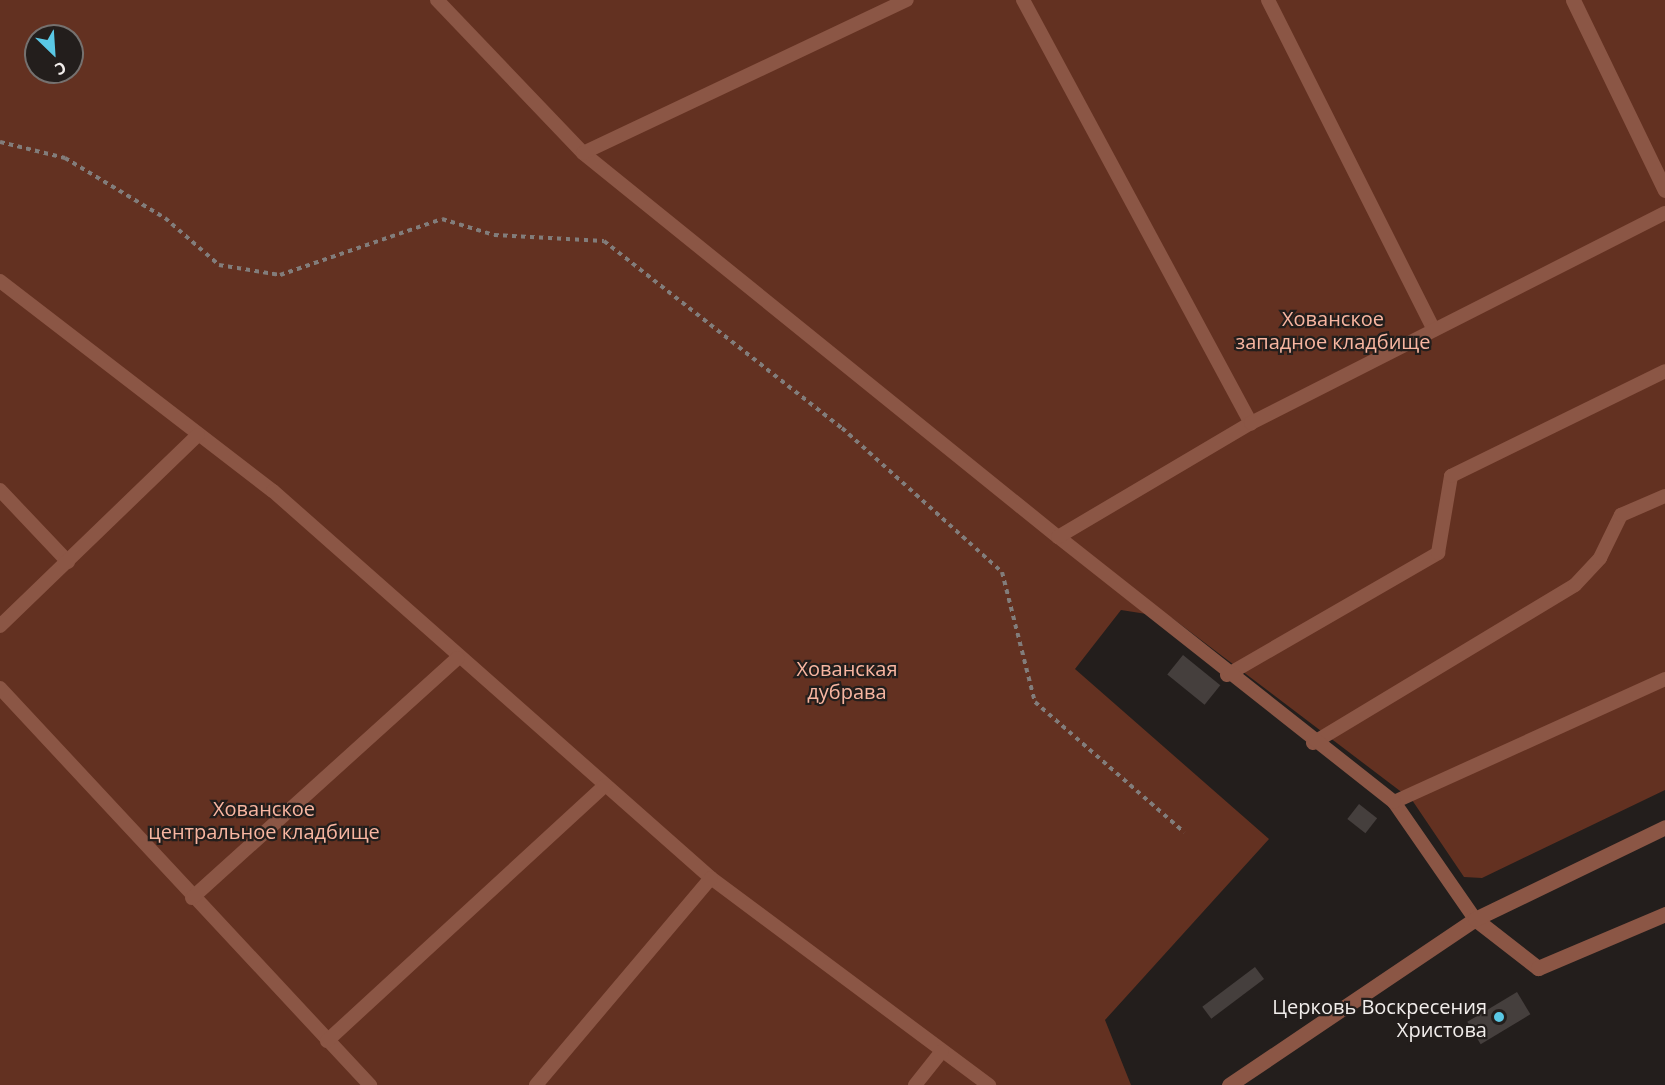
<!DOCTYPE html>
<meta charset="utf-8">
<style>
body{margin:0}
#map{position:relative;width:1665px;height:1085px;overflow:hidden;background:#231e1c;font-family:"Open Sans",sans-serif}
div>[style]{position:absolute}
.green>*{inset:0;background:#633121}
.building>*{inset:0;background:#453f3d;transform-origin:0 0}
.path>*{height:4px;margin-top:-2px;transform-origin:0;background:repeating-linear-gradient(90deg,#827d7b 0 4.5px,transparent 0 9px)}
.lane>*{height:14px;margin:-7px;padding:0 7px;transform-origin:7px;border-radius:7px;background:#8b5645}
.street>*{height:15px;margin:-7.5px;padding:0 7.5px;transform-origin:7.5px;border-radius:7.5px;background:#8b5645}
.dots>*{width:16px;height:16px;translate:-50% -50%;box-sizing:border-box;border:3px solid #231e1c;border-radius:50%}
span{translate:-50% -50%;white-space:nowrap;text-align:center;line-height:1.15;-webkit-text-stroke:4.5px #231e1c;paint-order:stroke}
.park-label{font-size:20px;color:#f8b6a1}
.poi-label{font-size:20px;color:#f1edeb}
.right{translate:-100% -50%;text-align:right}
.north{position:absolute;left:24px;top:24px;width:60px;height:60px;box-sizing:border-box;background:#231e1c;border:2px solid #75716f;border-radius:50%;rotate:155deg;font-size:16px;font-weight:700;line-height:24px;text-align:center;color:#f1edeb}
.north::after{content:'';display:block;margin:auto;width:21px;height:27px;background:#5ac8e5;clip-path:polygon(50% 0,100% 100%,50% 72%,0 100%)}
</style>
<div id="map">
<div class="green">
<i style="clip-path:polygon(evenodd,0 0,1665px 0,1665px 790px,1482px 878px,1464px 877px,1412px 800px,1172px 618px,1121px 610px,1075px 669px,1269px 839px,1105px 1020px,1131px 1085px,0 1085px,0 0,36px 36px,72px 36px,72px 72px,36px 72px,36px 36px)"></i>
</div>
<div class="building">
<i style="left:1183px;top:655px;width:48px;height:25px;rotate:39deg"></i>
<i style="left:1359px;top:804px;width:23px;height:19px;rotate:38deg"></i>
<i style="left:1255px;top:967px;width:15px;height:66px;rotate:53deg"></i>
<i style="left:1517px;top:992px;width:26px;height:58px;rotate:59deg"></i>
</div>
<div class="path">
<i style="left:0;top:142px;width:67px;rotate:13.8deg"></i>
<i style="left:65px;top:158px;width:117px;rotate:31deg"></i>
<i style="left:165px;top:218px;width:72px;rotate:41deg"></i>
<i style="left:219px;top:265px;width:62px;rotate:9.3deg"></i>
<i style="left:280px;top:275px;width:171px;rotate:-19.1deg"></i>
<i style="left:442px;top:219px;width:54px;rotate:17.1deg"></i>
<i style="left:494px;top:235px;width:110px;rotate:3.1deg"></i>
<i style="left:604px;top:241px;width:303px;rotate:38.2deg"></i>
<i style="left:842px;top:428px;width:215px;rotate:42deg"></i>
<i style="left:1002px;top:572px;width:134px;rotate:75.8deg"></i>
<i style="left:1035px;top:702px;width:198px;rotate:41.1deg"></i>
</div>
<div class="lane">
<i style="left:437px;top:0;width:211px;rotate:46.3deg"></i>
<i style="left:583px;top:153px;width:611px;rotate:38.95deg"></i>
<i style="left:1023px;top:0;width:481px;rotate:61.7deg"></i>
<i style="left:1268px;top:0;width:369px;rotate:63.3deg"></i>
<i style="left:583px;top:153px;width:358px;rotate:-25.3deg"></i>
<i style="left:0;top:281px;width:344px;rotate:37.6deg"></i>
<i style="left:273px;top:491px;width:584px;rotate:41.46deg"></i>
<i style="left:711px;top:878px;width:347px;rotate:36.7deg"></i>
<i style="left:0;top:490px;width:99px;rotate:46.6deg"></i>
<i style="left:0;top:626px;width:275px;rotate:-44deg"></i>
<i style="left:1227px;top:675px;width:244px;rotate:-30deg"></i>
<i style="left:1438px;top:553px;width:78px;rotate:-80.4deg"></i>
<i style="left:1451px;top:476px;width:238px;rotate:-26.1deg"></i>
<i style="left:0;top:688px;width:543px;rotate:47.02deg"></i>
<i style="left:1313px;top:743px;width:306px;rotate:-31.1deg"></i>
<i style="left:1575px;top:585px;width:37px;rotate:-47deg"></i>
<i style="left:1600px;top:558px;width:48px;rotate:-64deg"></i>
<i style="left:1621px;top:515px;width:48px;rotate:-23.4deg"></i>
<i style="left:1394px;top:802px;width:298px;rotate:-24.4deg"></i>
<i style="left:192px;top:898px;width:358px;rotate:-42.1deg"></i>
<i style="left:1475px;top:919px;width:142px;rotate:-124.7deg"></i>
<i style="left:1394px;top:802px;width:428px;rotate:-141.7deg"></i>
<i style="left:1058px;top:537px;width:224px;rotate:-30.6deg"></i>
<i style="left:1251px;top:423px;width:464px;rotate:-26.9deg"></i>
<i style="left:327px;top:1041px;width:378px;rotate:-42.6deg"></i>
<i style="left:536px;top:1085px;width:271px;rotate:-49.8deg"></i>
<i style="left:915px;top:1085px;width:43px;rotate:-51.5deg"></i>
</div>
<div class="street">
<i style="left:1573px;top:0;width:211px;rotate:64.2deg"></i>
<i style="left:1475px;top:919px;width:80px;rotate:37.9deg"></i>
<i style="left:1538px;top:968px;width:138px;rotate:-23deg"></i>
<i style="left:1229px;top:1085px;width:297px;rotate:-34deg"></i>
<i style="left:1475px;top:919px;width:211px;rotate:-25.8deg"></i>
</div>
<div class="dots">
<i style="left:1499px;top:1017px;background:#5ac8e5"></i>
</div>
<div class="park-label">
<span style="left:1333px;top:330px">Хованское<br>западное кладбище</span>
<span style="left:847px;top:680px">Хованская<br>дубрава</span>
<span style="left:264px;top:820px">Хованское<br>центральное кладбище</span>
</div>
<div class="poi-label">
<span class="right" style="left:1487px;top:1018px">Церковь Воскресения<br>Христова</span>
</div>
<div class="north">С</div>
</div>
